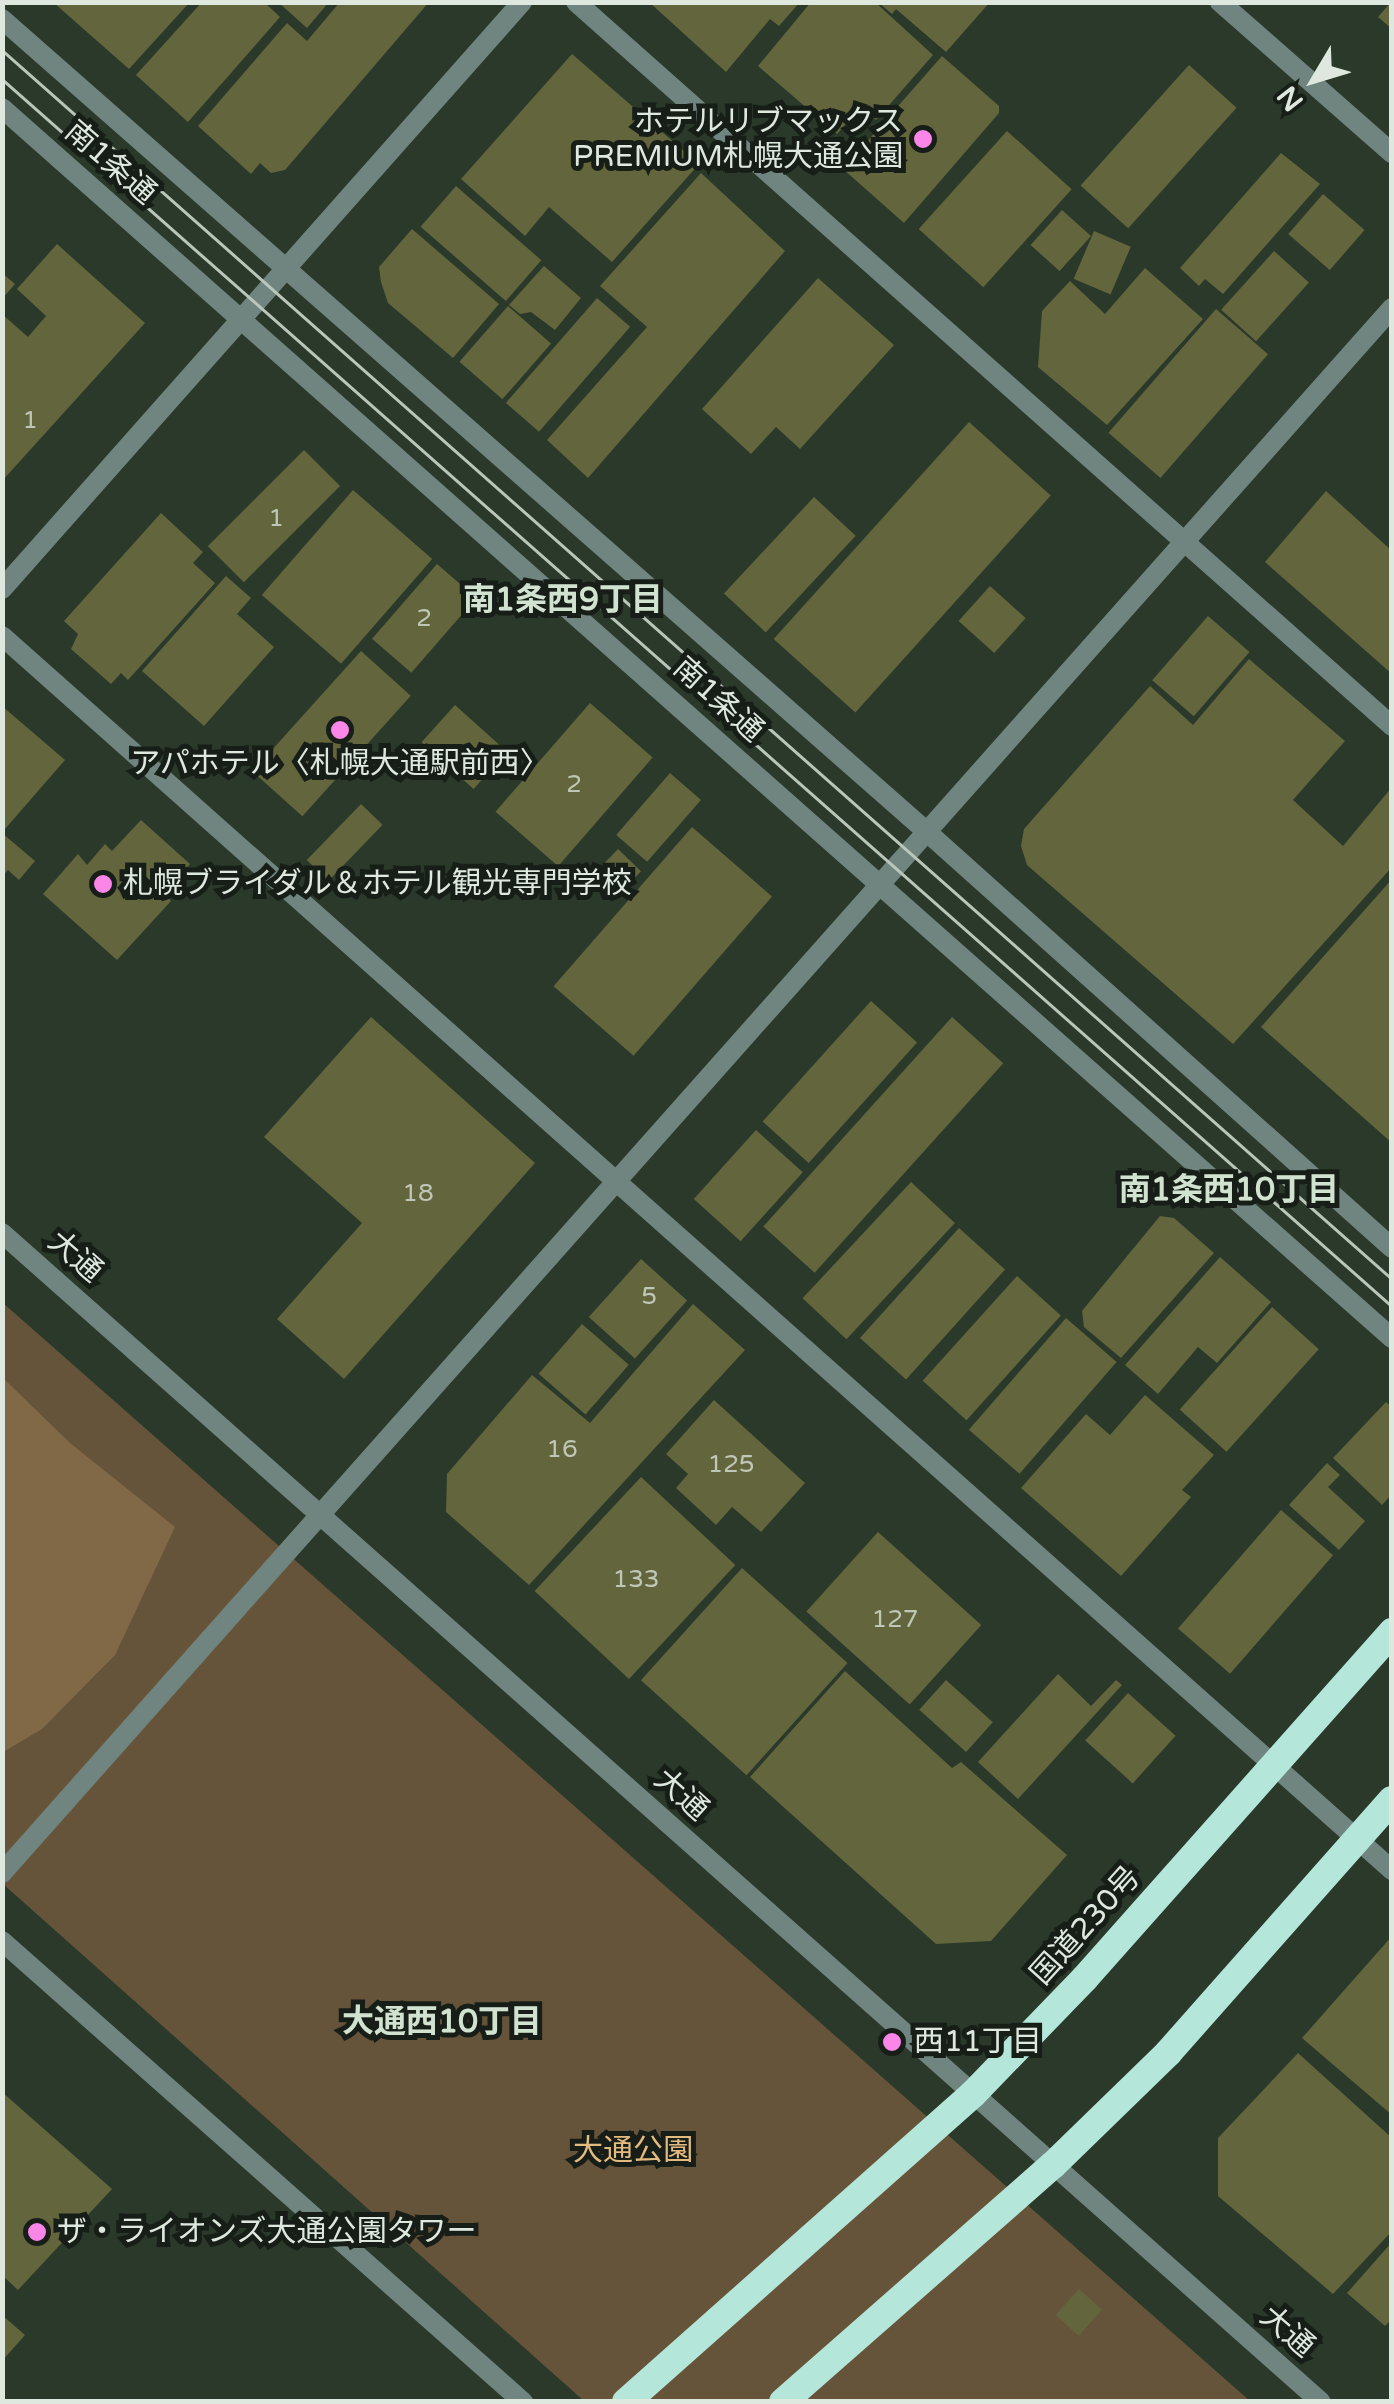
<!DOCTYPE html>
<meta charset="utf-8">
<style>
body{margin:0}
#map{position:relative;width:1394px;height:2404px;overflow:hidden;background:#2a392a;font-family:"Varela Round","Noto Sans JP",sans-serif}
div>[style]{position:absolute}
.green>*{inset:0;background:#66543a}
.forest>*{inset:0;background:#816947}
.building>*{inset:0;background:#63653d;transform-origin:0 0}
.minor>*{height:20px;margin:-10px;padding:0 10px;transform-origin:10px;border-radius:10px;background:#708580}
.tertiary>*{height:20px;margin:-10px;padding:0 10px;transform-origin:10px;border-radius:10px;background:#708580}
.trunk>*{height:28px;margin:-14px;padding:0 14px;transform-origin:14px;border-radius:14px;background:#b4e6da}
.tram>*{height:2.5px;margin:-1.25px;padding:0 1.25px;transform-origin:1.25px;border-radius:1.25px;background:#bbc6bb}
.dots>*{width:28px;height:28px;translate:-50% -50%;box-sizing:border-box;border:5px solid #171e17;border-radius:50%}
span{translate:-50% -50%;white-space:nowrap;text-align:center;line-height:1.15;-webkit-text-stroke:10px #171e17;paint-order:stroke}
.number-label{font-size:25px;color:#bfc7b6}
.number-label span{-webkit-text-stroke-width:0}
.poi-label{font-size:30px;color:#dee8de}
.right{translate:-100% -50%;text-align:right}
.left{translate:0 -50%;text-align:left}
.street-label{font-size:30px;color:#dee8de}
.park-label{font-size:30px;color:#e3bb81}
.neighbourhood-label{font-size:32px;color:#d1e3d0;font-weight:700}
.frame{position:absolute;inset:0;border:5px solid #dee8de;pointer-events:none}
.north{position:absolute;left:1264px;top:30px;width:100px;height:100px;-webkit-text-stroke:8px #171e17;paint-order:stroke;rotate:232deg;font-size:28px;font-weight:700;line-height:40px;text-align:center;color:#dee8de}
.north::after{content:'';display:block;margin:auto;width:35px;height:45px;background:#dee8de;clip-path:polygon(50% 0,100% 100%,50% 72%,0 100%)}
</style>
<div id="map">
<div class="green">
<i style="clip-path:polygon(3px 1303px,1250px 2401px,584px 2401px,3px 1884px)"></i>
</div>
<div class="forest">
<i style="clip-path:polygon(2px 1377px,70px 1443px,175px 1527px,115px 1655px,42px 1729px,3px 1752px)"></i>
</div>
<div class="building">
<i style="clip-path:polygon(202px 2px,264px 2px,280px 17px,188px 122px,136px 75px)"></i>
<i style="clip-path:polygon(278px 2px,329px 2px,307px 28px)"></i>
<i style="clip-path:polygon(340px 2px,429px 2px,285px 170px,271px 173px,260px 163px,251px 174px,198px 126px,287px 23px,307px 41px)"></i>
<i style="clip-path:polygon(649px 2px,800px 2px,779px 26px,770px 19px,726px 72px)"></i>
<i style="clip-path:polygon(811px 2px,875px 2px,933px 55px,876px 120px,860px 107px,837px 134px,758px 66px)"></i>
<i style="clip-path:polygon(878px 2px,990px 2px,946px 52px,896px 9px,892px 14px)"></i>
<i style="clip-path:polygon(1391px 2px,1392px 2px,1392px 29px,1378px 17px)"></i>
<i style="clip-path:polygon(54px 3px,189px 3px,129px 69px)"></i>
<i style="clip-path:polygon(572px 54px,699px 164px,612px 262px,549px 207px,525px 236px,461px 179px)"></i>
<i style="clip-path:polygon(942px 56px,999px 106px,999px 113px,904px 223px,843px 169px)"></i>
<i style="left:1189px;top:65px;width:64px;height:162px;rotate:42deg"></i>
<i style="left:1007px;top:131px;width:87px;height:132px;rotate:42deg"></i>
<i style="clip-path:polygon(1281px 153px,1320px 184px,1223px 294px,1205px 279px,1199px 286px,1180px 268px)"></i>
<i style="clip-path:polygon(701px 173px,785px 251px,588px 478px,547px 440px,647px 327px,600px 286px)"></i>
<i style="left:456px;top:186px;width:113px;height:54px;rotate:41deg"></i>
<i style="left:1323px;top:194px;width:55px;height:53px;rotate:41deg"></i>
<i style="left:1062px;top:210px;width:39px;height:47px;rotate:42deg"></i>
<i style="clip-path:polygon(412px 229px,499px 304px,453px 358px,388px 303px,381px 282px,379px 267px)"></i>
<i style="left:1094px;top:231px;width:40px;height:52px;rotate:23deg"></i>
<i style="clip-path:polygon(57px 244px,145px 323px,2px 481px,2px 314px,28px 337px,46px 316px,17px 289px)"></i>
<i style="left:1274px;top:251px;width:47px;height:79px;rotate:42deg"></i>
<i style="clip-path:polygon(544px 266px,581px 298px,555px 330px,531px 312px,520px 314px,509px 305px)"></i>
<i style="clip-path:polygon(1145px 268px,1203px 319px,1107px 425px,1038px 367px,1042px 311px,1070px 281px,1105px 314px)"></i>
<i style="clip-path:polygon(2px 273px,15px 284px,2px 299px)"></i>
<i style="clip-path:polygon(818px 278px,894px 345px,800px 449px,776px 427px,751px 454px,702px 409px)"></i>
<i style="left:597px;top:298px;width:44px;height:139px;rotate:41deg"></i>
<i style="left:508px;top:306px;width:57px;height:74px;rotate:41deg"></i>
<i style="left:1216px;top:309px;width:69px;height:164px;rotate:41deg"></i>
<i style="left:969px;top:422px;width:110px;height:292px;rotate:42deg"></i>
<i style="left:304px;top:450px;width:51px;height:136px;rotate:45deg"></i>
<i style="left:353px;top:490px;width:105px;height:139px;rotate:41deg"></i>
<i style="clip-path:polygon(1326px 491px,1392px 551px,1392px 674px,1265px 562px)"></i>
<i style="left:814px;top:497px;width:57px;height:132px;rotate:43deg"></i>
<i style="clip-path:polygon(161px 513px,203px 552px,193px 563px,215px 583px,128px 680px,121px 673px,111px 684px,71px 649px,78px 634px,64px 621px)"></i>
<i style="left:437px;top:564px;width:52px;height:99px;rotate:41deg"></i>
<i style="clip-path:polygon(226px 576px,251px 598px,237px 614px,274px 647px,204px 726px,142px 671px)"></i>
<i style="left:990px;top:586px;width:48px;height:47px;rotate:42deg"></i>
<i style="left:1208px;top:616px;width:55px;height:85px;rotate:41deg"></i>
<i style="left:361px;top:651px;width:67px;height:162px;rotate:42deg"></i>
<i style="clip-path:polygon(1249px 659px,1345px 741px,1293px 800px,1343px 846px,1392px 787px,1392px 867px,1233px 1044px,1027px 865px,1021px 846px,1024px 829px,1150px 686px,1193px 725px)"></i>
<i style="left:590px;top:703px;width:83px;height:144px;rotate:41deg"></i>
<i style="left:455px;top:705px;width:70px;height:50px;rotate:42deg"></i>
<i style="clip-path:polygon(2px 706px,65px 760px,5px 829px,2px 827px)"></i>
<i style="left:670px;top:773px;width:41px;height:82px;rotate:41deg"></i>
<i style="left:361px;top:804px;width:30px;height:78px;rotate:44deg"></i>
<i style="clip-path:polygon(141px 820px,190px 864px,164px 893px,171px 901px,117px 960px,43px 894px,78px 854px,87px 865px,105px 844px,112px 851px)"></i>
<i style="left:692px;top:827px;width:106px;height:211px;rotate:41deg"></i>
<i style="clip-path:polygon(2px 833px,35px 861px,19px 880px,8px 870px,2px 876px)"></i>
<i style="left:618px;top:849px;width:32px;height:27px;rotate:44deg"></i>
<i style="clip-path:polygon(1392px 879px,1392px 1143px,1261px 1027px)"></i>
<i style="left:871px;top:1001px;width:62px;height:162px;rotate:42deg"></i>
<i style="clip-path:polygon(371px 1017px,535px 1163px,344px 1379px,277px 1319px,362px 1223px,264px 1137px)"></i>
<i style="left:952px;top:1017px;width:69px;height:282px;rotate:42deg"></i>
<i style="left:756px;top:1130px;width:63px;height:93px;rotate:42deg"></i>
<i style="left:911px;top:1182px;width:60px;height:159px;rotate:43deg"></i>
<i style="clip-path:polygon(1160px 1216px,1174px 1218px,1214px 1253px,1121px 1358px,1084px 1327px,1082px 1311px)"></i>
<i style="left:959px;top:1228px;width:62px;height:148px;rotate:42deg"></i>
<i style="clip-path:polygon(1220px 1257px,1271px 1302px,1217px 1363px,1198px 1347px,1158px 1394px,1125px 1365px)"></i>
<i style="left:641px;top:1259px;width:62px;height:78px;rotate:42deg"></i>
<i style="left:1017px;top:1276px;width:59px;height:141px;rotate:42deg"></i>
<i style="clip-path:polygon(693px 1304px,745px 1350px,529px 1585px,446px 1512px,447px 1474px,532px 1375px,590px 1423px)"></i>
<i style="left:1272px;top:1307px;width:63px;height:138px;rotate:42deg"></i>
<i style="left:1066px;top:1318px;width:67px;height:148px;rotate:41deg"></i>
<i style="left:582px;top:1324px;width:62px;height:66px;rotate:41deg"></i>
<i style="clip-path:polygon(1145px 1395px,1214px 1455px,1182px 1490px,1191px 1497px,1121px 1576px,1021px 1488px,1086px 1414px,1110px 1435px)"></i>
<i style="clip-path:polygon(714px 1400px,805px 1483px,761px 1532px,732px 1507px,716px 1525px,676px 1488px,688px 1474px,666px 1454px)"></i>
<i style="clip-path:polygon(1386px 1402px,1392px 1407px,1392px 1494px,1382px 1505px,1333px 1458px)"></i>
<i style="clip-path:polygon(1327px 1463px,1340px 1475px,1328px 1487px,1365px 1521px,1339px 1550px,1289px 1505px)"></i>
<i style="left:641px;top:1477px;width:129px;height:156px;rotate:43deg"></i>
<i style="left:1281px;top:1510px;width:69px;height:157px;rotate:41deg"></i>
<i style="left:878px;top:1532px;width:139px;height:107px;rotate:42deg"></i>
<i style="left:742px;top:1568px;width:142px;height:151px;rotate:42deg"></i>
<i style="clip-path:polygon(845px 1671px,952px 1768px,961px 1762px,1067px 1855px,991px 1941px,936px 1944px,750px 1777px)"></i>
<i style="clip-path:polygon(1058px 1674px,1091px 1706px,1116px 1680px,1122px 1685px,1018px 1799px,978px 1762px)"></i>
<i style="left:946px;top:1680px;width:63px;height:40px;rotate:42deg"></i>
<i style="left:1128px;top:1693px;width:64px;height:64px;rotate:42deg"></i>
<i style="clip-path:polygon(1392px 1936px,1392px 2115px,1302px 2038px)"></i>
<i style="clip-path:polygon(1298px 2053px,1392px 2138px,1392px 2231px,1333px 2294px,1218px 2196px,1218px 2138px)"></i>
<i style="clip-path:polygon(2px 2092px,112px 2189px,18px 2290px,2px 2275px)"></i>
<i style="clip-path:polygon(1392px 2242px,1392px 2319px,1385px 2326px,1347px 2293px)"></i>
<i style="left:1079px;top:2289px;width:31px;height:35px;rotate:42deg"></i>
<i style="clip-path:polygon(2px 2315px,25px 2335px,2px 2361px)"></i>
</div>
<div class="minor">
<i style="left:576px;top:2px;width:1091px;rotate:41.58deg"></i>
<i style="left:2px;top:636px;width:1859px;rotate:41.6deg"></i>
</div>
<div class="tertiary">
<i style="left:1220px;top:2px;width:229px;rotate:41.3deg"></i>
<i style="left:2px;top:19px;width:1230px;rotate:41.31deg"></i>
<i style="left:926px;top:831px;width:625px;rotate:41.82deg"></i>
<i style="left:2px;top:108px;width:1856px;rotate:41.51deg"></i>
<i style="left:2px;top:589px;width:784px;rotate:-48.46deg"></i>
<i style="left:2px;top:1233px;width:1762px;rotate:41.55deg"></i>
<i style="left:2px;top:1873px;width:2093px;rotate:-48.39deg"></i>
<i style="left:2px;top:1941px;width:696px;rotate:41.5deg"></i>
</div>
<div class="trunk">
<i style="left:626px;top:2402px;width:464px;rotate:-41.6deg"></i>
<i style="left:973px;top:2094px;width:161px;rotate:-46deg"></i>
<i style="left:1085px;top:1978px;width:463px;rotate:-48.4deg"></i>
<i style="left:783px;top:2402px;width:359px;rotate:-41.3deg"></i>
<i style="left:1053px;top:2165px;width:161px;rotate:-44.2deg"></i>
<i style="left:1168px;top:2053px;width:338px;rotate:-48.5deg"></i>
</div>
<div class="tram">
<i style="left:2px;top:50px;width:1855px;rotate:41.48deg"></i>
<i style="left:2px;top:79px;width:1854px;rotate:41.44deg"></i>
</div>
<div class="dots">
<i style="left:923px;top:139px;background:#fa87e7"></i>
<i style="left:340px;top:730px;background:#fa87e7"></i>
<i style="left:103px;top:884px;background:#fa87e7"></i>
<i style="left:892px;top:2042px;background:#fa87e7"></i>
<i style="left:37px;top:2232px;background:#fa87e7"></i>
</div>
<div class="number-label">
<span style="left:30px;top:420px">1</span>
<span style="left:276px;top:518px">1</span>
<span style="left:424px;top:618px">2</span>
<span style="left:574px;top:784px">2</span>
<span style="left:418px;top:1193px">18</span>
<span style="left:649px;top:1296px">5</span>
<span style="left:562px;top:1449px">16</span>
<span style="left:731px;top:1464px">125</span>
<span style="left:636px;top:1579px">133</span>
<span style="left:895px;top:1619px">127</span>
</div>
<div class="poi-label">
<span class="right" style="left:903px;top:139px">ホテルリブマックス<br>PREMIUM札幌大通公園</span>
<span style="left:340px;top:764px">アパホテル〈札幌大通駅前西〉</span>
<span class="left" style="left:123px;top:884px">札幌ブライダル＆ホテル観光専門学校</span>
<span class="left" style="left:914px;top:2042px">西11丁目</span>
<span class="left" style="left:57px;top:2232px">ザ・ライオンズ大通公園タワー</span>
</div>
<div class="street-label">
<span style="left:110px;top:163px;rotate:41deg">南1条通</span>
<span style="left:718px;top:700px;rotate:42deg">南1条通</span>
<span style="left:75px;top:1257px;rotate:41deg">大通</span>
<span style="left:681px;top:1795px;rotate:42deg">大通</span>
<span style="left:1086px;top:1926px;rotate:-48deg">国道230号</span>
<span style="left:1287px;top:2332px;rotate:41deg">大通</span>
</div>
<div class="park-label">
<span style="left:633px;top:2151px">大通公園</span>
</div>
<div class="neighbourhood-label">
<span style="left:563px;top:600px">南1条西9丁目</span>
<span style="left:1229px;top:1190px">南1条西10丁目</span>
<span style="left:442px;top:2022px">大通西10丁目</span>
</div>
<div class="frame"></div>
<div class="north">N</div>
</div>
